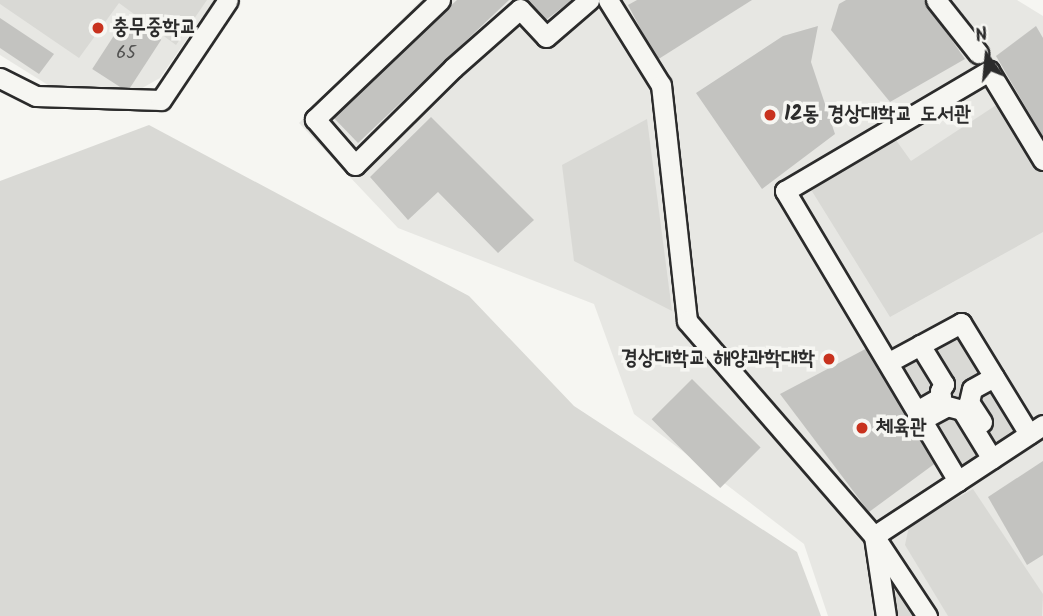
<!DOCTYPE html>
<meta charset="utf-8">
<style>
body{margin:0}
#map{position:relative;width:1043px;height:616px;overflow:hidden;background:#f6f6f2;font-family:Kalam,"Poor Story",sans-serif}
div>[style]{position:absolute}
.built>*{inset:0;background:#e7e7e3}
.green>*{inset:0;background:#d9d9d5;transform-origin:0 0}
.building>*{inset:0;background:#c3c3c0;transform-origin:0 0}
.roads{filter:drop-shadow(2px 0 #2b2b2b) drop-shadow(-2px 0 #2b2b2b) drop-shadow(0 2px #2b2b2b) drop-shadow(0 -2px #2b2b2b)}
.minor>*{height:19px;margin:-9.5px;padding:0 9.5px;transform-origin:9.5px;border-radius:9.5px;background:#f6f6f2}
.dots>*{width:19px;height:19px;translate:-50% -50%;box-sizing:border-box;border:4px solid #f6f6f2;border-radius:50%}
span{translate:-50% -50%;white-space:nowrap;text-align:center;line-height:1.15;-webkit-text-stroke:7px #f6f6f2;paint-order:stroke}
.number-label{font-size:18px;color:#515150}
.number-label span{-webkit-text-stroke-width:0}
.poi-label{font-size:21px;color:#2b2b2b;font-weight:700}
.left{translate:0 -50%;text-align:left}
.right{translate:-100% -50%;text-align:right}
.north{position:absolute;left:952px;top:21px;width:70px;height:70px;-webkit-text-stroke:5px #f6f6f2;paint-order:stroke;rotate:345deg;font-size:19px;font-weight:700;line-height:28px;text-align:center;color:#2b2b2b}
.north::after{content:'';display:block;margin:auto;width:24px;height:32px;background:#2b2b2b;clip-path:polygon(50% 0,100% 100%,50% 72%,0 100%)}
</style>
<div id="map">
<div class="built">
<i style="clip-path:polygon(0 0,214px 0,160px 78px,137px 91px,56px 90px,0 55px)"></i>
<i style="clip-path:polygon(421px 0,1017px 0,1043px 16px,1043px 616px,828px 616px,804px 544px,634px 414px,594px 304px,398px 228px,299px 123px)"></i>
</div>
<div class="green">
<i style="clip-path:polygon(0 0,207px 0,176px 45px,119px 3px,79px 58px,0 4px)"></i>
<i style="clip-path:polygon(1007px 98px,1043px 170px,1043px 232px,890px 317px,810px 188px,893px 136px,911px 161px)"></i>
<i style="clip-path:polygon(647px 119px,672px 311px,574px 261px,562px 165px)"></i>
<i style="clip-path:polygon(149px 125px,469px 296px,574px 406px,797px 552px,821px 616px,0 616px,0 181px)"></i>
<i style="left:958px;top:334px;width:116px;height:69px;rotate:57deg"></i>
<i style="clip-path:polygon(973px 489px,1043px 594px,1042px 616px,948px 616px,905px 545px,909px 526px)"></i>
<i style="clip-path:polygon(899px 593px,908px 598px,920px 616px,893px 616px,890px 594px)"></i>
</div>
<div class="building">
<i style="clip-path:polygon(457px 0,509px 0,358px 143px,331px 115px)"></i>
<i style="clip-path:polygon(527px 0,572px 0,546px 20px)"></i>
<i style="clip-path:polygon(637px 0,752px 0,657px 60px,628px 5px)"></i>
<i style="clip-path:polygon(846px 0,924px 0,965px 59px,890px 102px,831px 30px,839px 4px)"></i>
<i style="left:126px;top:17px;width:42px;height:62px;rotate:33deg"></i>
<i style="clip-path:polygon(0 18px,54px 54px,39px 74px,0 48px)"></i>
<i style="clip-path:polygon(818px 26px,811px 62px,835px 134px,762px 189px,696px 93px,783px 36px)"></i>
<i style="clip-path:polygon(1036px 26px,1043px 38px,1043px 137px,996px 56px)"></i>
<i style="clip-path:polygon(431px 117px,534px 220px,498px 253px,438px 192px,408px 220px,370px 177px)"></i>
<i style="clip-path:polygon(873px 345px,937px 462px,869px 512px,780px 394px)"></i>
<i style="left:692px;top:379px;width:97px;height:57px;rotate:45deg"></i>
<i style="clip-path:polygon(1043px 461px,1043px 555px,1027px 565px,988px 497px)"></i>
</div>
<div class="roads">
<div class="minor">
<i style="left:440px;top:0;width:173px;rotate:136.4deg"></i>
<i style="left:315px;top:119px;width:61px;rotate:49deg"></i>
<i style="left:355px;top:165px;width:138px;rotate:-44.7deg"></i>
<i style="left:453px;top:68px;width:89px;rotate:-41.4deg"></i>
<i style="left:520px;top:9px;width:38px;rotate:47deg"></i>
<i style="left:546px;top:37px;width:57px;rotate:-40.7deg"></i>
<i style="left:608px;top:0;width:100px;rotate:58.1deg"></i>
<i style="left:661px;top:85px;width:237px;rotate:83.7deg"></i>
<i style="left:687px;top:321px;width:285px;rotate:49deg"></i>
<i style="left:874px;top:536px;width:81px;rotate:81.5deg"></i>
<i style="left:936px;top:0;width:68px;rotate:51.6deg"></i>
<i style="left:0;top:78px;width:40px;rotate:26.6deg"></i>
<i style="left:36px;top:96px;width:125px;rotate:1.8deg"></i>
<i style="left:161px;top:100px;width:120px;rotate:-56.2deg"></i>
<i style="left:920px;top:345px;width:46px;rotate:58.4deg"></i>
<i style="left:944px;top:384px;width:8px;rotate:120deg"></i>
<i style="left:940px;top:391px;width:6px;rotate:81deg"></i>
<i style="left:941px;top:397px;width:22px;rotate:150deg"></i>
<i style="left:889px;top:362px;width:82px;rotate:-28.4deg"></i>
<i style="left:961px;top:323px;width:130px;rotate:58.5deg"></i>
<i style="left:923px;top:419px;width:27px;rotate:-28deg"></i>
<i style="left:947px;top:406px;width:16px;rotate:15deg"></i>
<i style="left:962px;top:410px;width:57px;rotate:58.5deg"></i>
<i style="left:982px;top:422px;width:24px;rotate:-123deg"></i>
<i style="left:969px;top:402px;width:13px;rotate:-77deg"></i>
<i style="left:972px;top:389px;width:25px;rotate:-29deg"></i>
<i style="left:958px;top:481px;width:338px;rotate:-120.8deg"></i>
<i style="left:785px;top:191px;width:237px;rotate:-30.5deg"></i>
<i style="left:989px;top:71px;width:104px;rotate:58.8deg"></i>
<i style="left:927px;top:616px;width:96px;rotate:-123.5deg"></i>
<i style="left:874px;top:536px;width:202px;rotate:-33.3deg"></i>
</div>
</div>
<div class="dots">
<i style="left:98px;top:28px;background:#c8321e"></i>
<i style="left:770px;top:115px;background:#c8321e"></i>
<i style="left:829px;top:359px;background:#c8321e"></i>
<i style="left:862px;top:428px;background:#c8321e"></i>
</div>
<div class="number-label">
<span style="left:126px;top:54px">65</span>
</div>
<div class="poi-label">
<span class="left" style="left:112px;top:28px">충무중학교</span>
<span class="left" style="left:784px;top:115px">12동 경상대학교 도서관</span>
<span class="right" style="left:815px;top:359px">경상대학교 해양과학대학</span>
<span class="left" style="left:876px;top:428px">체육관</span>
</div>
<div class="north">N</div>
</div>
